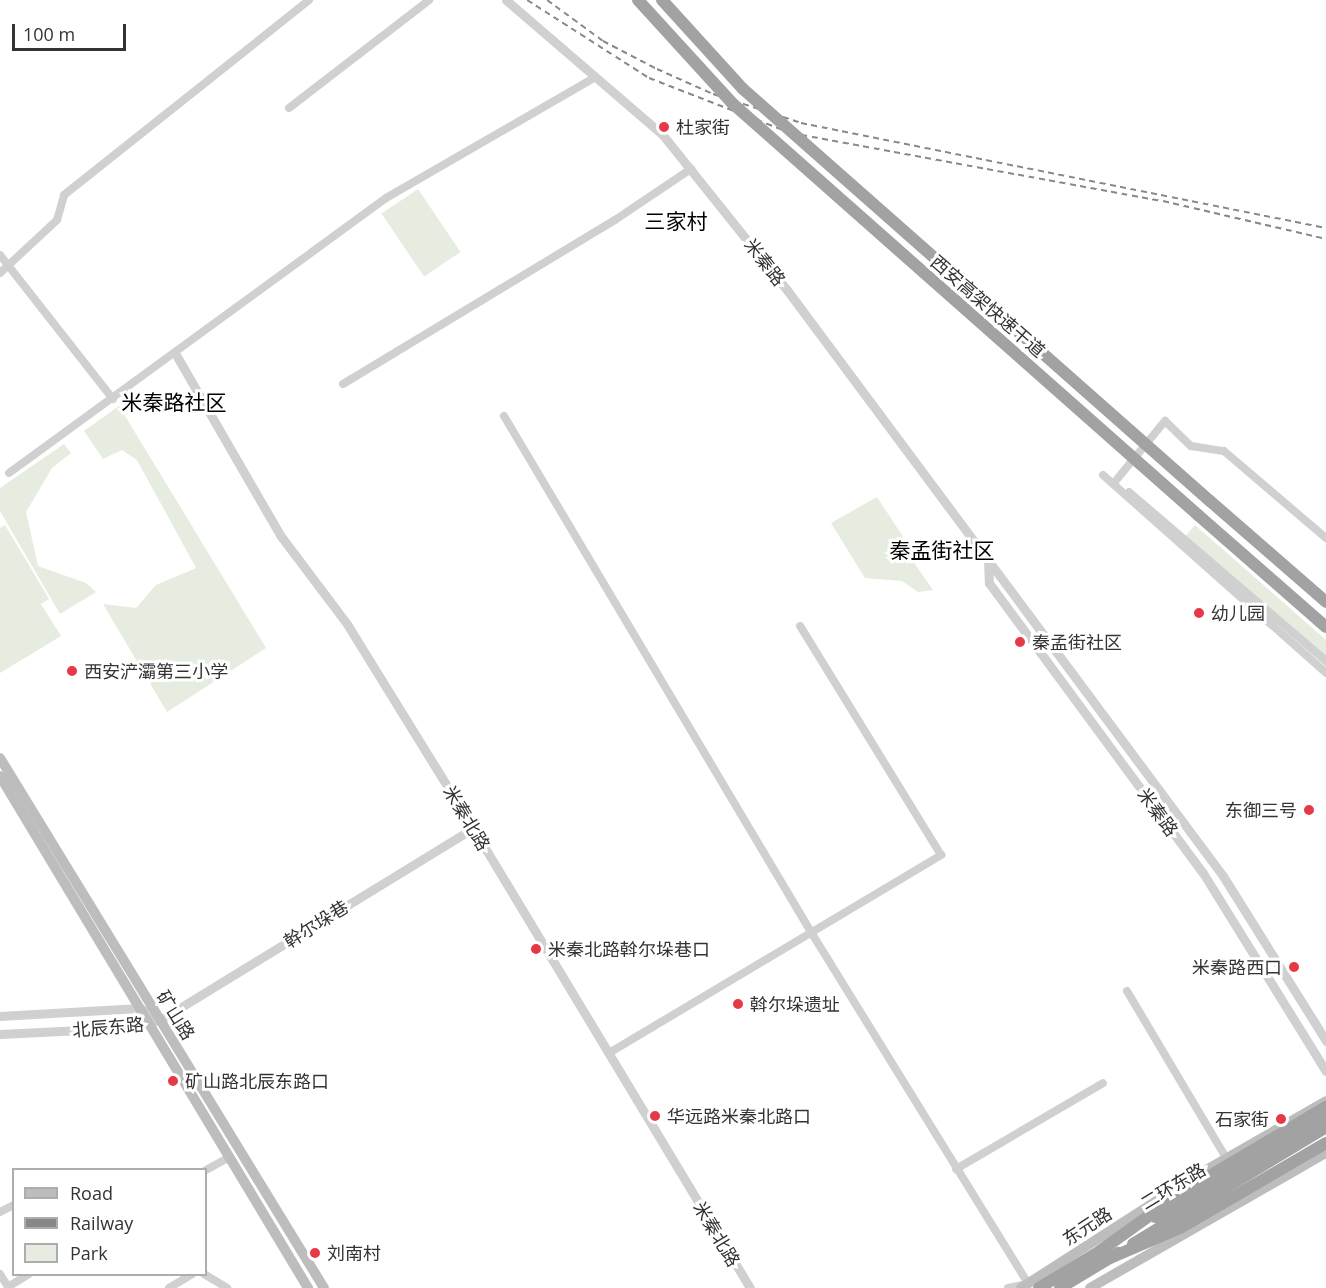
<!DOCTYPE html>
<meta charset="utf-8">
<style>
body{margin:0}
#map{position:relative;width:1326px;height:1288px;overflow:hidden;background:#fff;font-family:"Open Sans","Noto Sans SC",sans-serif}
div>[style]{position:absolute}
.green>*{inset:0;background:#e6ecdf;transform-origin:0 0}
.minor>*{height:8px;margin:-4px;padding:0 4px;transform-origin:4px;border-radius:4px;background:#d0d0d0}
.tertiary>*{height:9px;margin:-4.5px;padding:0 4.5px;transform-origin:4.5px;border-radius:4.5px;background:#d0d0d0}
.secondary>*{height:10px;margin:-5px;padding:0 5px;transform-origin:5px;border-radius:5px;background:#bdbdbd}
.trunk>*{height:12px;margin:-6px;padding:0 6px;transform-origin:6px;border-radius:6px;background:#a2a2a2}
.rail>*{height:2px;margin-top:-1px;transform-origin:0;background:repeating-linear-gradient(90deg,#888 0 6px,transparent 0 10.5px)}
.trunk-bridge>*{height:12px;margin:-6px;padding:0 6px;transform-origin:6px;border-radius:6px;background:#a2a2a2}
.dots>*{width:16px;height:16px;translate:-50% -50%;box-sizing:border-box;border:3px solid #fff;border-radius:50%}
span{translate:-50% -50%;white-space:nowrap;text-align:center;line-height:1.15;-webkit-text-stroke:6px #fff;paint-order:stroke}
.poi-label{font-size:18px;color:#333}
.left{translate:0 -50%;text-align:left}
.right{translate:-100% -50%;text-align:right}
.street-label{font-size:18px;color:#333}
.quarter-label{font-size:21px;color:#000}
.legend{position:absolute;left:12px;top:1168px;width:195px;height:108px;box-sizing:border-box;background:#fff;border:2px solid #adadad;margin:0;padding:8px 10px;list-style:none;font-size:18px;color:#333}
.legend li{display:flex;align-items:center;gap:12px;height:30px}
.legend b{width:30px;border:2px solid #adadad}
.scale{position:absolute;left:12px;top:24px;width:114px;height:27px;box-sizing:border-box;border:3px solid #333;border-top:0;padding-left:8px;font-size:18px;line-height:21px;white-space:nowrap;color:#333;-webkit-text-stroke:4px #fff;paint-order:stroke}
</style>
<div id="map">
<div class="green">
<i style="left:418px;top:189px;width:76px;height:44px;rotate:56deg"></i>
<i style="clip-path:polygon(119px 406px,266px 648px,167px 712px,103px 604px,136px 608px,156px 585px,196px 568px,137px 460px,122px 450px,103px 459px,84px 431px)"></i>
<i style="clip-path:polygon(64px 444px,71px 453px,52px 468px,26px 512px,38px 566px,86px 583px,96px 592px,60px 614px,0 511px,0 488px)"></i>
<i style="clip-path:polygon(877px 497px,913px 552px,910px 557px,933px 590px,918px 592px,902px 581px,865px 578px,831px 523px)"></i>
<i style="clip-path:polygon(5px 525px,49px 599px,41px 604px,61px 636px,0 673px,0 528px)"></i>
<i style="clip-path:polygon(1195px 525px,1326px 640px,1326px 675px,1262px 616px,1256px 621px,1244px 612px,1251px 594px,1183px 539px)"></i>
</div>
<div class="minor">
<i style="left:289px;top:108px;width:177px;rotate:-37.6deg"></i>
<i style="left:0;top:255px;width:183px;rotate:51.9deg"></i>
<i style="left:0;top:273px;width:78px;rotate:-42.9deg"></i>
<i style="left:57px;top:220px;width:26px;rotate:-74deg"></i>
<i style="left:64px;top:195px;width:313px;rotate:-38.5deg"></i>
<i style="left:343px;top:384px;width:318px;rotate:-31.1deg"></i>
<i style="left:615px;top:220px;width:92px;rotate:-33.9deg"></i>
<i style="left:504px;top:416px;width:600px;rotate:59.25deg"></i>
<i style="left:811px;top:932px;width:414px;rotate:58.3deg"></i>
<i style="left:9px;top:473px;width:467px;rotate:-36.1deg"></i>
<i style="left:386px;top:198px;width:242px;rotate:-30deg"></i>
<i style="left:1103px;top:475px;width:298px;rotate:41.6deg"></i>
<i style="left:1113px;top:484px;width:82px;rotate:-50.5deg"></i>
<i style="left:1165px;top:421px;width:36px;rotate:44deg"></i>
<i style="left:1191px;top:446px;width:33px;rotate:9deg"></i>
<i style="left:1224px;top:451px;width:134px;rotate:40.5deg"></i>
<i style="left:1129px;top:492px;width:260px;rotate:40.6deg"></i>
<i style="left:1127px;top:991px;width:194px;rotate:59.3deg"></i>
<i style="left:609px;top:1053px;width:387px;rotate:-30.8deg"></i>
<i style="left:941px;top:855px;width:269px;rotate:-121.6deg"></i>
<i style="left:956px;top:1169px;width:170px;rotate:-30.3deg"></i>
<i style="left:206px;top:1170px;width:26px;rotate:-29deg"></i>
<i style="left:0;top:1212px;width:16px;rotate:-27deg"></i>
<i style="left:0;top:1274px;width:15px;rotate:58deg"></i>
<i style="left:8px;top:1287px;width:25px;rotate:-32deg"></i>
<i style="left:204px;top:1274px;width:27px;rotate:31deg"></i>
<i style="left:169px;top:1288px;width:27px;rotate:-31deg"></i>
<i style="left:1008px;top:1288px;width:19px;rotate:-12deg"></i>
</div>
<div class="tertiary">
<i style="left:506px;top:0;width:206px;rotate:40.7deg"></i>
<i style="left:662px;top:134px;width:200px;rotate:51.3deg"></i>
<i style="left:787px;top:290px;width:730px;rotate:53.35deg"></i>
<i style="left:1223px;top:876px;width:195px;rotate:58deg"></i>
<i style="left:175px;top:353px;width:210px;rotate:60deg"></i>
<i style="left:280px;top:535px;width:111px;rotate:53deg"></i>
<i style="left:347px;top:624px;width:240px;rotate:58.3deg"></i>
<i style="left:473px;top:828px;width:537px;rotate:58.94deg"></i>
<i style="left:988px;top:558px;width:25px;rotate:88deg"></i>
<i style="left:989px;top:583px;width:360px;rotate:53.6deg"></i>
<i style="left:1203px;top:873px;width:233px;rotate:58.2deg"></i>
<i style="left:0;top:1016px;width:140px;rotate:-3.3deg"></i>
<i style="left:140px;top:1008px;width:23px;rotate:31deg"></i>
<i style="left:0;top:1034px;width:122px;rotate:-2.8deg"></i>
<i style="left:122px;top:1028px;width:39px;rotate:-12deg"></i>
<i style="left:160px;top:1020px;width:367px;rotate:-31.5deg"></i>
</div>
<div class="secondary">
<i style="left:0;top:758px;width:621px;rotate:58.56deg"></i>
<i style="left:0;top:776px;width:598px;rotate:58.97deg"></i>
<i style="left:1021px;top:1288px;width:206px;rotate:-32.7deg"></i>
<i style="left:1194px;top:1177px;width:152px;rotate:-29.9deg"></i>
<i style="left:1090px;top:1288px;width:272px;rotate:-29.8deg"></i>
</div>
<div class="trunk">
<i style="left:1210px;top:501px;width:154px;rotate:41deg"></i>
<i style="left:1198px;top:515px;width:170px;rotate:41.2deg"></i>
<i style="left:1155px;top:1217px;width:200px;rotate:-31.1deg"></i>
<i style="left:1133px;top:1244px;width:226px;rotate:-31.2deg"></i>
<i style="left:1039px;top:1288px;width:79px;rotate:-31.1deg"></i>
<i style="left:1060px;top:1288px;width:68px;rotate:-31.1deg"></i>
</div>
<div class="rail">
<i style="left:527px;top:0;width:145px;rotate:32.6deg"></i>
<i style="left:649px;top:78px;width:152px;rotate:21.2deg"></i>
<i style="left:791px;top:133px;width:378px;rotate:10.4deg"></i>
<i style="left:1163px;top:201px;width:167px;rotate:13.1deg"></i>
<i style="left:547px;top:0;width:69px;rotate:36.2deg"></i>
<i style="left:603px;top:41px;width:61px;rotate:27.4deg"></i>
<i style="left:657px;top:69px;width:61px;rotate:24.1deg"></i>
<i style="left:713px;top:94px;width:93px;rotate:18.2deg"></i>
<i style="left:801px;top:123px;width:535px;rotate:11.31deg"></i>
</div>
<div class="trunk-bridge">
<i style="left:638px;top:0;width:139px;rotate:47.6deg"></i>
<i style="left:732px;top:103px;width:622px;rotate:41.48deg"></i>
<i style="left:662px;top:0;width:120px;rotate:47.7deg"></i>
<i style="left:743px;top:89px;width:623px;rotate:41.42deg"></i>
<i style="left:1100px;top:1251px;width:100px;rotate:-35.6deg"></i>
<i style="left:1181px;top:1193px;width:169px;rotate:-30.7deg"></i>
<i style="left:1110px;top:1258px;width:76px;rotate:-23.2deg"></i>
<i style="left:1180px;top:1228px;width:169px;rotate:-30.2deg"></i>
</div>
<div class="dots">
<i style="left:664px;top:127px;background:#e63946"></i>
<i style="left:1199px;top:613px;background:#e63946"></i>
<i style="left:1020px;top:642px;background:#e63946"></i>
<i style="left:72px;top:671px;background:#e63946"></i>
<i style="left:1309px;top:810px;background:#e63946"></i>
<i style="left:536px;top:949px;background:#e63946"></i>
<i style="left:1294px;top:967px;background:#e63946"></i>
<i style="left:738px;top:1004px;background:#e63946"></i>
<i style="left:173px;top:1081px;background:#e63946"></i>
<i style="left:655px;top:1116px;background:#e63946"></i>
<i style="left:1281px;top:1119px;background:#e63946"></i>
<i style="left:315px;top:1253px;background:#e63946"></i>
</div>
<div class="poi-label">
<span class="left" style="left:676px;top:127px">杜家街</span>
<span class="left" style="left:1211px;top:613px">幼儿园</span>
<span class="left" style="left:1032px;top:642px">秦孟街社区</span>
<span class="left" style="left:84px;top:671px">西安浐灞第三小学</span>
<span class="right" style="left:1297px;top:810px">东御三号</span>
<span class="left" style="left:548px;top:949px">米秦北路斡尔垛巷口</span>
<span class="right" style="left:1282px;top:967px">米秦路西口</span>
<span class="left" style="left:750px;top:1004px">斡尔垛遗址</span>
<span class="left" style="left:185px;top:1081px">矿山路北辰东路口</span>
<span class="left" style="left:667px;top:1116px">华远路米秦北路口</span>
<span class="right" style="left:1269px;top:1119px">石家街</span>
<span class="left" style="left:327px;top:1253px">刘南村</span>
</div>
<div class="street-label">
<span style="left:765px;top:262px;rotate:52deg">米秦路</span>
<span style="left:988px;top:306px;rotate:41deg">西安高架快速干道</span>
<span style="left:1158px;top:812px;rotate:54deg">米秦路</span>
<span style="left:467px;top:818px;rotate:59deg">米秦北路</span>
<span style="left:316px;top:924px;rotate:-32deg">幹尔垛巷</span>
<span style="left:176px;top:1015px;rotate:58deg">矿山路</span>
<span style="left:108px;top:1027px;rotate:-5deg">北辰东路</span>
<span style="left:1173px;top:1186px;rotate:-31deg">二环东路</span>
<span style="left:1087px;top:1226px;rotate:-33deg">东元路</span>
<span style="left:717px;top:1234px;rotate:59deg">米秦北路</span>
</div>
<div class="quarter-label">
<span style="left:676px;top:221px">三家村</span>
<span style="left:174px;top:402px">米秦路社区</span>
<span style="left:942px;top:550px">秦孟街社区</span>
</div>
<ul class="legend">
<li><b style="height:8px;background:#bdbdbd"></b>Road</li>
<li><b style="height:8px;background:#888"></b>Railway</li>
<li><b style="height:16px;background:#e6ecdf"></b>Park</li>
</ul>
<div class="scale">100 m</div>
</div>
